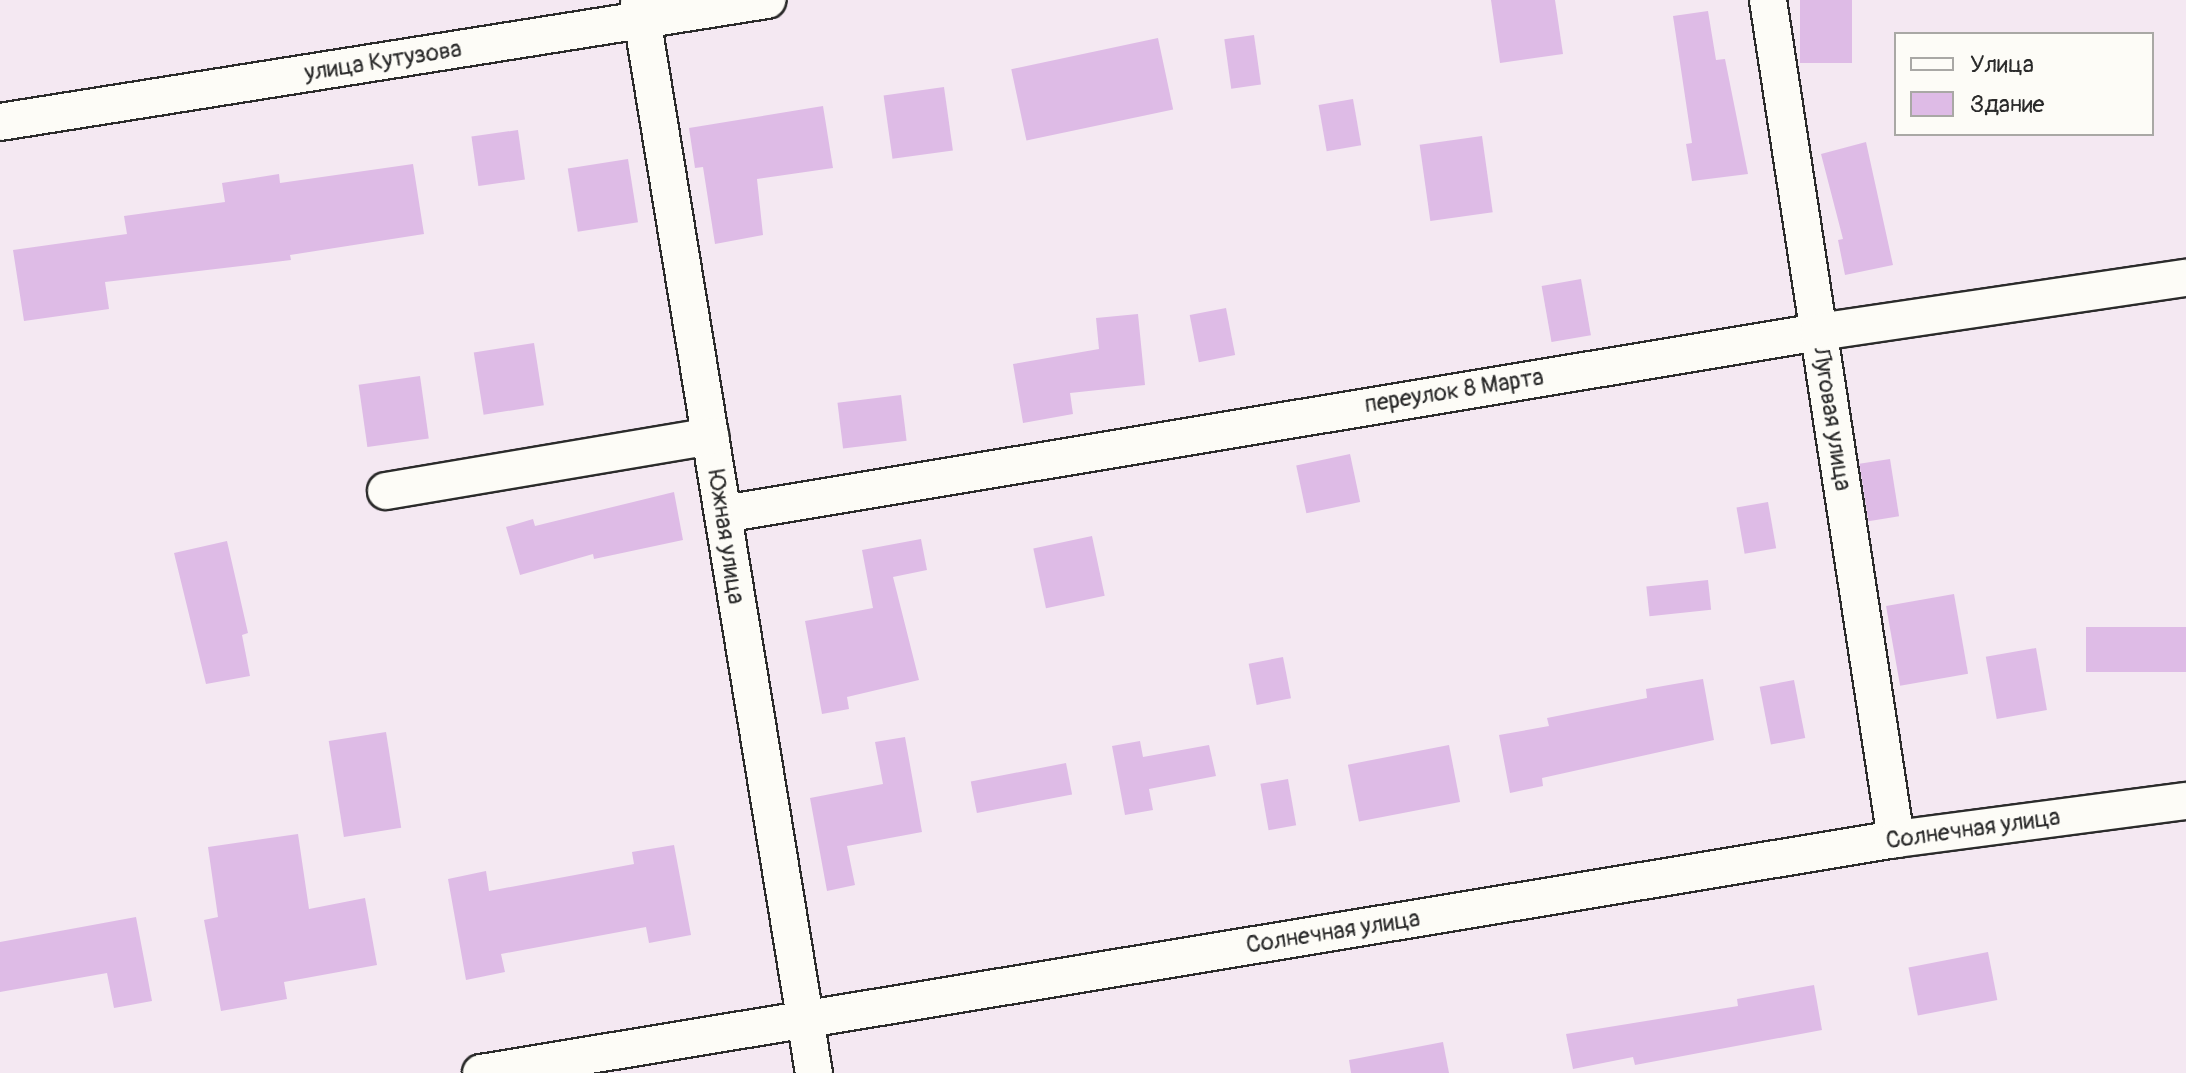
<!DOCTYPE html>
<meta charset="utf-8">
<style>
body{margin:0}
#map{position:relative;width:2186px;height:1073px;overflow:hidden;background:#f4e8f2;font-family:Pangolin,sans-serif}
div>[style]{position:absolute}
.building>*{inset:0;background:#debbe6;transform-origin:0 0}
.roads{filter:drop-shadow(2px 0 #2b2b2b) drop-shadow(-2px 0 #2b2b2b) drop-shadow(0 2px #2b2b2b) drop-shadow(0 -2px #2b2b2b)}
.minor>*{height:36px;margin:-18px;padding:0 18px;transform-origin:18px;border-radius:18px;background:#fdfcf7}
span{translate:-50% -50%;white-space:nowrap;text-align:center;line-height:1.15;-webkit-text-stroke:6px #fdfcf7;paint-order:stroke}
.street-label{font-size:24px;color:#2b2b2b}
.legend{position:absolute;left:1894px;top:32px;width:260px;height:104px;box-sizing:border-box;background:#fdfcf7;border:2px solid #a9a8a5;margin:0;padding:10px 14px;list-style:none;font-size:24px;color:#2b2b2b}
.legend li{display:flex;align-items:center;gap:16px;height:40px}
.legend b{width:40px;border:2px solid #a9a8a5}
</style>
<div id="map">
<div class="building">
<i style="clip-path:polygon(1491px 0,1555px 0,1563px 54px,1500px 63px)"></i>
<i style="left:1800px;top:0;width:52px;height:63px"></i>
<i style="clip-path:polygon(1708px 11px,1716px 60px,1725px 59px,1748px 174px,1692px 181px,1686px 144px,1692px 143px,1673px 16px)"></i>
<i style="left:1254px;top:35px;width:50px;height:30px;rotate:82deg"></i>
<i style="left:1158px;top:38px;width:73px;height:150px;rotate:78deg"></i>
<i style="left:944px;top:87px;width:64px;height:61px;rotate:82deg"></i>
<i style="left:1353px;top:99px;width:47px;height:35px;rotate:80deg"></i>
<i style="clip-path:polygon(823px 106px,833px 168px,757px 179px,763px 235px,715px 244px,703px 167px,695px 168px,689px 128px)"></i>
<i style="left:518px;top:130px;width:50px;height:47px;rotate:82deg"></i>
<i style="left:1482px;top:136px;width:77px;height:63px;rotate:82deg"></i>
<i style="clip-path:polygon(1866px 142px,1893px 265px,1845px 275px,1838px 240px,1843px 239px,1821px 154px)"></i>
<i style="left:628px;top:159px;width:64px;height:61px;rotate:81deg"></i>
<i style="clip-path:polygon(413px 164px,424px 234px,290px 255px,291px 260px,105px 282px,109px 309px,24px 321px,13px 250px,127px 234px,124px 216px,225px 202px,222px 183px,279px 174px,280px 183px)"></i>
<i style="left:1581px;top:279px;width:57px;height:40px;rotate:80deg"></i>
<i style="left:1226px;top:308px;width:48px;height:37px;rotate:79deg"></i>
<i style="clip-path:polygon(1138px 314px,1145px 385px,1070px 393px,1073px 414px,1023px 423px,1013px 364px,1099px 349px,1096px 318px)"></i>
<i style="left:534px;top:343px;width:63px;height:61px;rotate:81deg"></i>
<i style="left:420px;top:376px;width:63px;height:62px;rotate:82deg"></i>
<i style="left:901px;top:395px;width:46px;height:64px;rotate:83deg"></i>
<i style="left:1350px;top:454px;width:49px;height:55px;rotate:78deg"></i>
<i style="left:1890px;top:459px;width:58px;height:31px;rotate:81deg"></i>
<i style="clip-path:polygon(674px 492px,683px 540px,594px 559px,593px 554px,520px 575px,506px 527px,533px 519px,535px 526px)"></i>
<i style="left:1768px;top:502px;width:47px;height:32px;rotate:80deg"></i>
<i style="left:1092px;top:536px;width:61px;height:60px;rotate:78deg"></i>
<i style="clip-path:polygon(921px 539px,927px 570px,893px 577px,919px 680px,847px 697px,849px 709px,822px 714px,805px 621px,873px 608px,862px 550px)"></i>
<i style="clip-path:polygon(227px 541px,248px 633px,242px 635px,250px 676px,206px 684px,174px 553px)"></i>
<i style="left:1708px;top:580px;width:30px;height:62px;rotate:84deg"></i>
<i style="left:1954px;top:594px;width:81px;height:69px;rotate:80deg"></i>
<i style="left:2186px;top:627px;width:45px;height:100px;rotate:90deg"></i>
<i style="left:2036px;top:648px;width:63px;height:51px;rotate:80deg"></i>
<i style="left:1283px;top:657px;width:42px;height:35px;rotate:79deg"></i>
<i style="clip-path:polygon(1703px 679px,1714px 740px,1542px 778px,1543px 786px,1510px 793px,1499px 735px,1549px 726px,1547px 718px,1647px 698px,1646px 689px)"></i>
<i style="left:1794px;top:680px;width:59px;height:35px;rotate:79deg"></i>
<i style="left:386px;top:732px;width:97px;height:58px;rotate:81deg"></i>
<i style="clip-path:polygon(905px 737px,922px 832px,847px 846px,855px 885px,827px 891px,810px 798px,883px 784px,875px 742px)"></i>
<i style="clip-path:polygon(1140px 741px,1143px 757px,1209px 745px,1216px 776px,1149px 789px,1153px 810px,1125px 815px,1112px 746px)"></i>
<i style="left:1449px;top:745px;width:58px;height:103px;rotate:79deg"></i>
<i style="left:1066px;top:763px;width:32px;height:97px;rotate:79deg"></i>
<i style="left:1288px;top:779px;width:47px;height:28px;rotate:80deg"></i>
<i style="clip-path:polygon(298px 834px,309px 909px,365px 898px,377px 965px,284px 982px,287px 999px,221px 1011px,204px 920px,218px 917px,208px 847px)"></i>
<i style="clip-path:polygon(674px 845px,691px 935px,649px 943px,646px 927px,501px 954px,505px 972px,466px 980px,448px 879px,486px 871px,489px 891px,634px 864px,632px 852px)"></i>
<i style="clip-path:polygon(136px 917px,152px 1001px,114px 1008px,107px 973px,0 992px,0 942px)"></i>
<i style="left:1988px;top:952px;width:49px;height:81px;rotate:79deg"></i>
<i style="clip-path:polygon(1814px 985px,1822px 1030px,1635px 1065px,1633px 1057px,1573px 1069px,1566px 1034px,1738px 1006px,1737px 999px)"></i>
<i style="clip-path:polygon(1443px 1042px,1449px 1073px,1351px 1073px,1349px 1060px)"></i>
</div>
<div class="roads">
<div class="minor">
<i style="left:639px;top:0;width:1087px;rotate:80.74deg"></i>
<i style="left:1768px;top:0;width:849px;rotate:81.33deg"></i>
<i style="left:0;top:122px;width:777px;rotate:-9.04deg"></i>
<i style="left:386px;top:491px;width:329px;rotate:-9.6deg"></i>
<i style="left:723px;top:514px;width:1111px;rotate:-9.43deg"></i>
<i style="left:1819px;top:332px;width:371px;rotate:-8.4deg"></i>
<i style="left:481px;top:1073px;width:1434px;rotate:-9.39deg"></i>
<i style="left:1896px;top:839px;width:292px;rotate:-7.5deg"></i>
</div>
</div>
<div class="street-label">
<span style="left:383px;top:61px;rotate:-9deg">улица Кутузова</span>
<span style="left:1454px;top:391px;rotate:-9deg">переулок 8 Марта</span>
<span style="left:1832px;top:419px;rotate:81deg">Луговая улица</span>
<span style="left:726px;top:537px;rotate:81deg">Южная улица</span>
<span style="left:1973px;top:829px;rotate:-8deg">Солнечная улица</span>
<span style="left:1333px;top:932px;rotate:-9deg">Солнечная улица</span>
</div>
<ul class="legend">
<li><b style="height:10px;background:#fdfcf7"></b>Улица</li>
<li><b style="height:22px;background:#debbe6"></b>Здание</li>
</ul>
</div>
